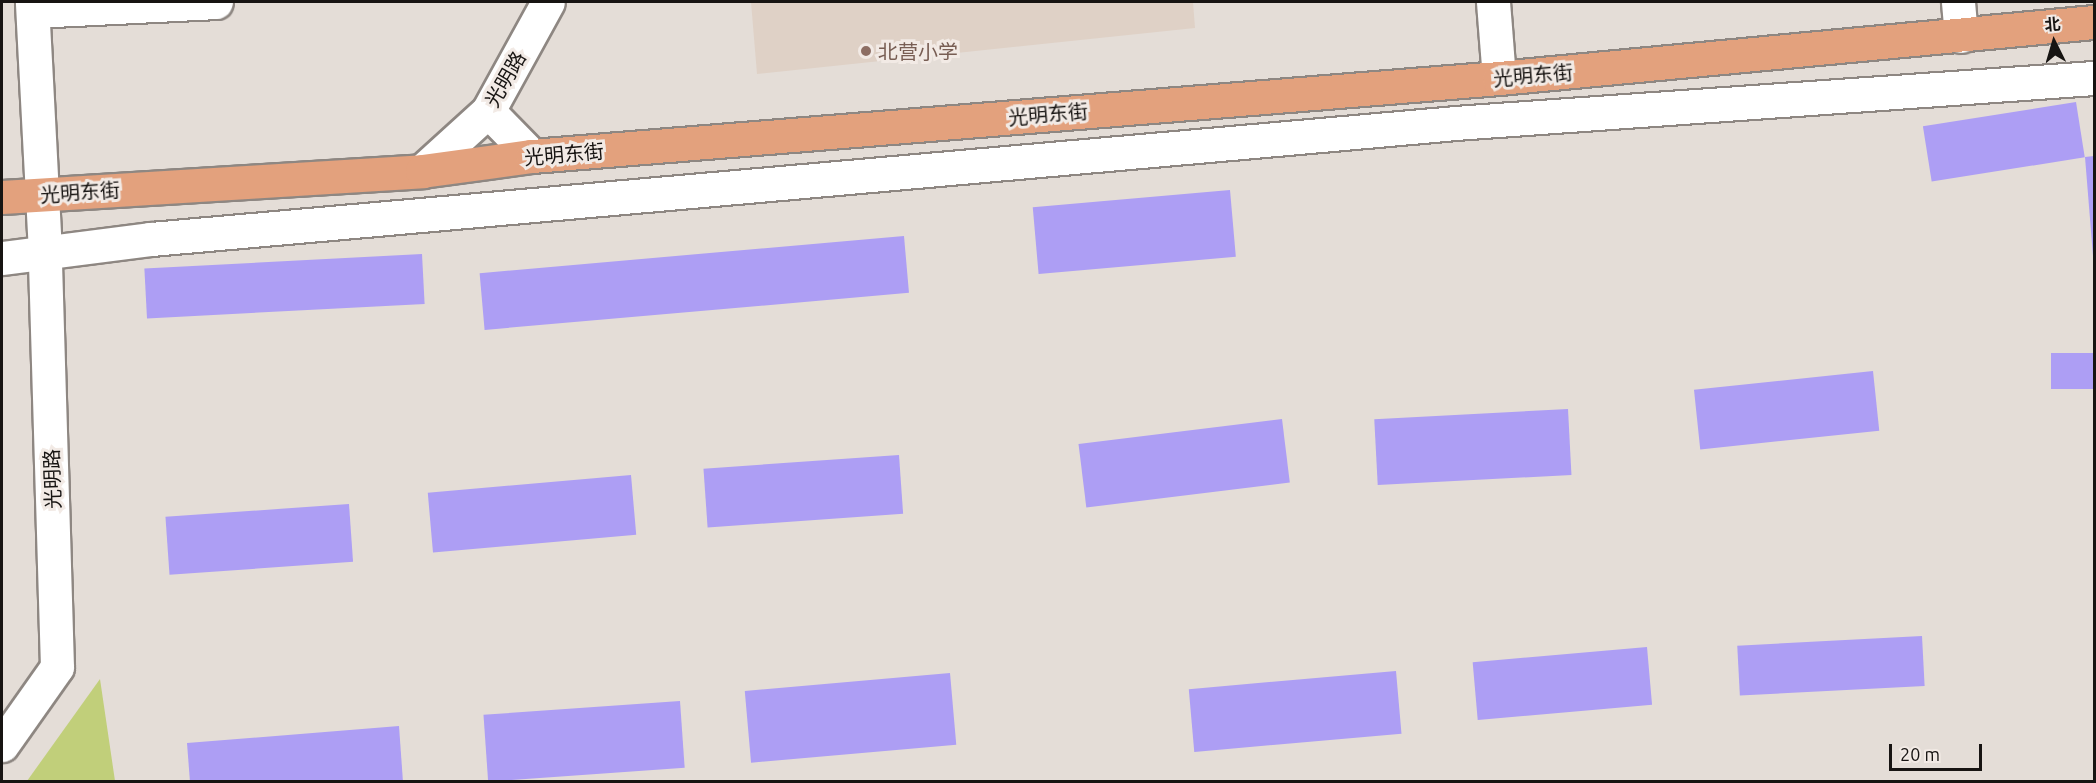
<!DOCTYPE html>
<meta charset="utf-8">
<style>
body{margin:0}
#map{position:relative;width:2096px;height:783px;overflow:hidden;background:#e4ddd7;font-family:Ubuntu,"Noto Sans SC",sans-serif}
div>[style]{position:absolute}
.built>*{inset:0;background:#dfd1c6}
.green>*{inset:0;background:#c1cf7a}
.building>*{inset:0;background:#ad9ef4;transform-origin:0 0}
.roads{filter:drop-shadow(2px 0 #8e8782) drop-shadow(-2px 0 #8e8782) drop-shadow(0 2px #8e8782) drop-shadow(0 -2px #8e8782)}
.minor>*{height:33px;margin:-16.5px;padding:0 16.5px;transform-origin:16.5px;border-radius:16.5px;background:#fff}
.major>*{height:33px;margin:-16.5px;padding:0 16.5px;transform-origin:16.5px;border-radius:16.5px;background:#e3a17d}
.dots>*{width:16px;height:16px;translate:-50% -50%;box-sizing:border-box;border:3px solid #f2eae5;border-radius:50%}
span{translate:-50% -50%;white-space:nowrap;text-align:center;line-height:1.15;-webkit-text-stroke:6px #f2eae5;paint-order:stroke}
.education-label{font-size:20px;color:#785e54}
.left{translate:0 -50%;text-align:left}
.street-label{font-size:20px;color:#171412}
.frame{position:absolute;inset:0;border:3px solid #171412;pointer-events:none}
.north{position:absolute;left:2024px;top:12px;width:60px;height:60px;-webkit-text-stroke:4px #f2eae5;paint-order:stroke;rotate:355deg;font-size:16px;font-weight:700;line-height:24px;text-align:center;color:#171412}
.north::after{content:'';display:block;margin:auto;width:21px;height:27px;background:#171412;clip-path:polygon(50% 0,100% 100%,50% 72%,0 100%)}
.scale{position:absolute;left:1889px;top:744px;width:93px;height:27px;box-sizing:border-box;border:3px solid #171412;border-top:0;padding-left:8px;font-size:18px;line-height:21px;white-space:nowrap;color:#171412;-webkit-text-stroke:4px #f2eae5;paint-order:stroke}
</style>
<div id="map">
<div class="built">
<i style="clip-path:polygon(751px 2px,1193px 2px,1195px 28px,757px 74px)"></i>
</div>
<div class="green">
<i style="clip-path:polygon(100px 679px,115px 781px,27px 781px)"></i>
</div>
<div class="building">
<i style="left:2076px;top:102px;width:56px;height:155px;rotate:81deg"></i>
<i style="clip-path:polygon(2094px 156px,2094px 256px,2093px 256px,2085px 157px)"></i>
<i style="left:1230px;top:190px;width:67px;height:198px;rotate:85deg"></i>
<i style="left:904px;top:236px;width:57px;height:426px;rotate:85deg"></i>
<i style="left:422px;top:254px;width:50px;height:278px;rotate:87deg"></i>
<i style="left:2094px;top:353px;width:36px;height:43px;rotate:90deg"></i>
<i style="left:1873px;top:371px;width:60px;height:180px;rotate:84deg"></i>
<i style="left:1568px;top:409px;width:66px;height:194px;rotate:87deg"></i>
<i style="left:1282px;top:419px;width:64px;height:205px;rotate:83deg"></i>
<i style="left:899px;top:455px;width:59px;height:196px;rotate:86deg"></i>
<i style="left:631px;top:475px;width:60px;height:204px;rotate:85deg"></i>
<i style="left:349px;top:504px;width:58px;height:184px;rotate:86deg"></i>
<i style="left:1922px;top:636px;width:50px;height:185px;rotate:87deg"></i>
<i style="left:1647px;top:647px;width:58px;height:175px;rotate:85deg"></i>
<i style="left:1396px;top:671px;width:63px;height:208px;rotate:85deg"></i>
<i style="left:950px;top:673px;width:72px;height:206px;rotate:85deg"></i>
<i style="left:680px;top:701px;width:67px;height:197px;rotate:86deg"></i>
<i style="clip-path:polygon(399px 726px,403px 782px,190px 782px,187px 743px)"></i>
</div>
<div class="roads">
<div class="minor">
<i style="left:1493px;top:2px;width:76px;rotate:85.5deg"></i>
<i style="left:1958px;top:2px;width:34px;rotate:85deg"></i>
<i style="left:33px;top:11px;width:183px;rotate:-2.8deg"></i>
<i style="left:488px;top:111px;width:63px;rotate:45.6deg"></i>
<i style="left:422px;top:171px;width:89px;rotate:-42.3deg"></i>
<i style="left:488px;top:111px;width:124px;rotate:-61.2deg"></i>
<i style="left:2px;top:258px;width:150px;rotate:-7.3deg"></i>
<i style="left:151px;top:239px;width:1309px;rotate:-5.08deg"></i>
<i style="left:1455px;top:123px;width:641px;rotate:-4.03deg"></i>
<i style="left:2px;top:745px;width:95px;rotate:-54.8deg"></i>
<i style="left:57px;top:667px;width:415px;rotate:-91.7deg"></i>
<i style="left:45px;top:252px;width:250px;rotate:-93deg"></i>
</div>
<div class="major">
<i style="left:2px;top:197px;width:421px;rotate:-3.5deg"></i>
<i style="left:422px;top:171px;width:111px;rotate:-7.8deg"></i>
<i style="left:532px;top:156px;width:970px;rotate:-4.61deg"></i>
<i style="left:1499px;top:78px;width:598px;rotate:-5.38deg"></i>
</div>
</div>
<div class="dots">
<i style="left:866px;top:51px;background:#8d6e63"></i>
</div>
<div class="education-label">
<span class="left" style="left:878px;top:51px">北营小学</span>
</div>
<div class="street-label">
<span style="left:1533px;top:75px;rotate:-5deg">光明东街</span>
<span style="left:505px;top:79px;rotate:-60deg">光明路</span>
<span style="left:1048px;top:114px;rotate:-5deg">光明东街</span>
<span style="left:564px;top:154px;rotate:-5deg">光明东街</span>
<span style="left:80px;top:192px;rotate:-4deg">光明东街</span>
<span style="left:52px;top:479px;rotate:-92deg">光明路</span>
</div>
<div class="frame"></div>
<div class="north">北</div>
<div class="scale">20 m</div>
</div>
